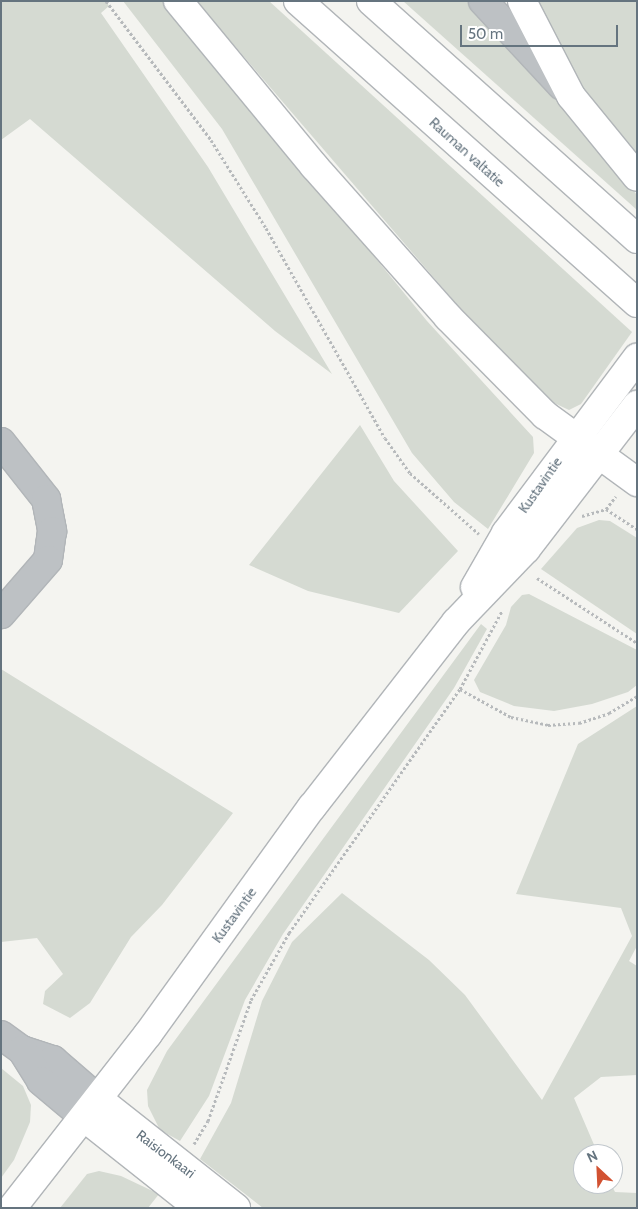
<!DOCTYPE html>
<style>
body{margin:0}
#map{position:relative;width:638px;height:1209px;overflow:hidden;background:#f4f4f0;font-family:Cabin,sans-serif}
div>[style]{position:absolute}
.green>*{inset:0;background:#d5dad2}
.path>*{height:3px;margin-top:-1.5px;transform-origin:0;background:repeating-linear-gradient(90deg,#b7babc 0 2.5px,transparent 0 5px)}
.roads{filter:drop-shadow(1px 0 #b1b5b8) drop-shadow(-1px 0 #b1b5b8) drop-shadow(0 1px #b1b5b8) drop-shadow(0 -1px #b1b5b8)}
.minor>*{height:28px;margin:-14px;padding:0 14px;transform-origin:14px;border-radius:14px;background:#bdc1c4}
.major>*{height:28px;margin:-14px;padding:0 14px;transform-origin:14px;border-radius:14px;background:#fff}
.highway>*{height:28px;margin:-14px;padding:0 14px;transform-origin:14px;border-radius:14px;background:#fff}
span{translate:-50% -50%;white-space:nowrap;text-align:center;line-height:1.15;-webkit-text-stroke:5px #fff;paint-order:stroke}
.street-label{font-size:14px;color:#65747f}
.frame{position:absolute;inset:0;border:2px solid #65747f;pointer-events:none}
.north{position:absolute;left:573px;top:1144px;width:50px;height:50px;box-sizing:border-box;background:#fff;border:1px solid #c1c7cc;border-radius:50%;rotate:335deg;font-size:14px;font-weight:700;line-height:20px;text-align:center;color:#65747f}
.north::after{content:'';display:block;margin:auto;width:18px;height:22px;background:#d25232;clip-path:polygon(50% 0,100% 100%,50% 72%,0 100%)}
.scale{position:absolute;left:460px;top:25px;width:158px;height:22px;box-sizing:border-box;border:2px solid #65747f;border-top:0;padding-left:6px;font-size:15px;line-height:18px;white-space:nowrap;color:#65747f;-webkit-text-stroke:4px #fff;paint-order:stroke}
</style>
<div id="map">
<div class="green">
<i style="clip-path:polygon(1px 1px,106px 1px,109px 6px,101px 13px,208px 167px,332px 374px,275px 331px,30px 119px,1px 140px)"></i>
<i style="clip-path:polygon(123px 1px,165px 1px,427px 321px,533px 437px,534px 453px,488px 529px,454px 502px,412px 453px,222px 129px)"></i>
<i style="clip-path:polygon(196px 1px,269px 1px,632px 332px,581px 404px,569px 410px,552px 402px,459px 307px)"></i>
<i style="clip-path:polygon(403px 1px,468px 1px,552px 91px,637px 195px,637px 210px)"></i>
<i style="clip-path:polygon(537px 1px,637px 1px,637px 159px,587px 94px)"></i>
<i style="clip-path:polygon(360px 425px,394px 481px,458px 551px,399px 613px,308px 591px,249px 565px)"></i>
<i style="clip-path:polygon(599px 520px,610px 521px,637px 538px,637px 634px,541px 569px,577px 528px)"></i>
<i style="clip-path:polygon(529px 594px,637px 650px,637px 685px,628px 692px,592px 704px,554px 711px,514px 706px,480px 692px,474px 680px,506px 625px,511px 607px,522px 595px)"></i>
<i style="clip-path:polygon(481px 624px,487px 629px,454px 688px,283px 934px,245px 1000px,209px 1096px,180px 1141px,160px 1130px,148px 1106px,147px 1090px,167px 1051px)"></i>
<i style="clip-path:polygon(1px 669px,233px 813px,162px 905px,131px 937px,90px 1003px,70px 1018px,43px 1004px,45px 991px,63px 974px,37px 938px,1px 942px)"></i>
<i style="clip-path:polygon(637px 706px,637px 946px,629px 961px,637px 966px,637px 1075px,601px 1077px,574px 1098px,598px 1154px,583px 1154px,583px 1184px,611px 1184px,615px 1192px,637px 1193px,637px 1208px,263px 1208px,200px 1159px,231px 1103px,262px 1001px,292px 942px,342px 893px,429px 960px,465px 995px,542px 1100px,632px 936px,621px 908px,516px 894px,578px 744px)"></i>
<i style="clip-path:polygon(1px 1068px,23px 1086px,31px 1105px,30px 1122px,14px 1160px,1px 1178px)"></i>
<i style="clip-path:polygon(99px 1171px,121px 1176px,159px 1194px,148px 1208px,60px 1208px,87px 1174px)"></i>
</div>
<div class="path">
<i style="left:106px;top:1px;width:174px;rotate:52.9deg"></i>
<i style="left:211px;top:140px;width:104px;rotate:58deg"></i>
<i style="left:266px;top:228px;width:241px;rotate:60.5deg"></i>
<i style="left:385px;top:438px;width:43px;rotate:54.5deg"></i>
<i style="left:410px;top:473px;width:92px;rotate:41.5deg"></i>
<i style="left:606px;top:509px;width:37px;rotate:33deg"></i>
<i style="left:582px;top:516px;width:25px;rotate:-16deg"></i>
<i style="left:606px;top:509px;width:16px;rotate:-52deg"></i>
<i style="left:537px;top:578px;width:119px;rotate:33deg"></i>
<i style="left:460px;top:689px;width:58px;rotate:28.8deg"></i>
<i style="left:511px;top:717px;width:38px;rotate:12deg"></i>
<i style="left:548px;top:725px;width:31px;rotate:-4deg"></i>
<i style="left:579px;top:723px;width:32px;rotate:-18deg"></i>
<i style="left:609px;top:713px;width:33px;rotate:-31deg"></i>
<i style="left:194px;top:1144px;width:27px;rotate:-59deg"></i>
<i style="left:208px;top:1121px;width:128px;rotate:-70.4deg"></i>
<i style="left:251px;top:1000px;width:77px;rotate:-60.4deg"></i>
<i style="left:289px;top:933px;width:298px;rotate:-55deg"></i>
<i style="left:460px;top:689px;width:89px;rotate:-61.7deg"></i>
</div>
<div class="roads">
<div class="minor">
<i style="left:483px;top:1px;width:115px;rotate:47.1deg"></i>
<i style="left:1px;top:442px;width:73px;rotate:51.7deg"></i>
<i style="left:46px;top:499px;width:33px;rotate:79deg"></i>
<i style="left:52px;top:531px;width:29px;rotate:98deg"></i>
<i style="left:48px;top:560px;width:72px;rotate:131deg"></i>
<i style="left:1px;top:1035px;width:26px;rotate:36deg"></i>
<i style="left:22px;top:1050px;width:33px;rotate:18deg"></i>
<i style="left:53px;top:1060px;width:60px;rotate:40.9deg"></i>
<i style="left:22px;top:1050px;width:36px;rotate:58deg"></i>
<i style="left:41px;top:1081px;width:56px;rotate:39.9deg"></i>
</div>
<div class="major">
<i style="left:475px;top:587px;width:62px;rotate:-60.1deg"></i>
<i style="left:506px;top:533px;width:219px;rotate:-53.2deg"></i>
<i style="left:98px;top:1099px;width:176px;rotate:38.3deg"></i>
<i style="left:84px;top:1117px;width:147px;rotate:38.4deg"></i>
<i style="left:12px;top:1208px;width:221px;rotate:-52deg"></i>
<i style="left:148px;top:1034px;width:280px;rotate:-54.2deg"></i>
<i style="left:312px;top:807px;width:234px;rotate:-52.1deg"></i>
<i style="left:456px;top:622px;width:101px;rotate:-46.2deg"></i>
<i style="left:526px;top:549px;width:182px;rotate:-52.4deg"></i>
</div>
<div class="highway">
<i style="left:178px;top:1px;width:214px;rotate:50.5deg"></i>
<i style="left:314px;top:166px;width:202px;rotate:48.4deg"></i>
<i style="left:448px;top:317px;width:138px;rotate:45.3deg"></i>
<i style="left:545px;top:415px;width:114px;rotate:36.1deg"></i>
<i style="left:298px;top:1px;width:454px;rotate:41.7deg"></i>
<i style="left:371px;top:1px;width:357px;rotate:41.8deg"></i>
<i style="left:522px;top:1px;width:107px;rotate:62.7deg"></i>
<i style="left:571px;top:96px;width:104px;rotate:50.8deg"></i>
</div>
</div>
<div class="street-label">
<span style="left:467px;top:152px;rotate:42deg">Rauman valtatie</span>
<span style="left:540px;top:485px;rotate:-55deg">Kustavintie</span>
<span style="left:234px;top:915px;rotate:-54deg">Kustavintie</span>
<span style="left:166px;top:1154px;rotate:37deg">Raisionkaari</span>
</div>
<div class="frame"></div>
<div class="north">N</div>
<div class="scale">50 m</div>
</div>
